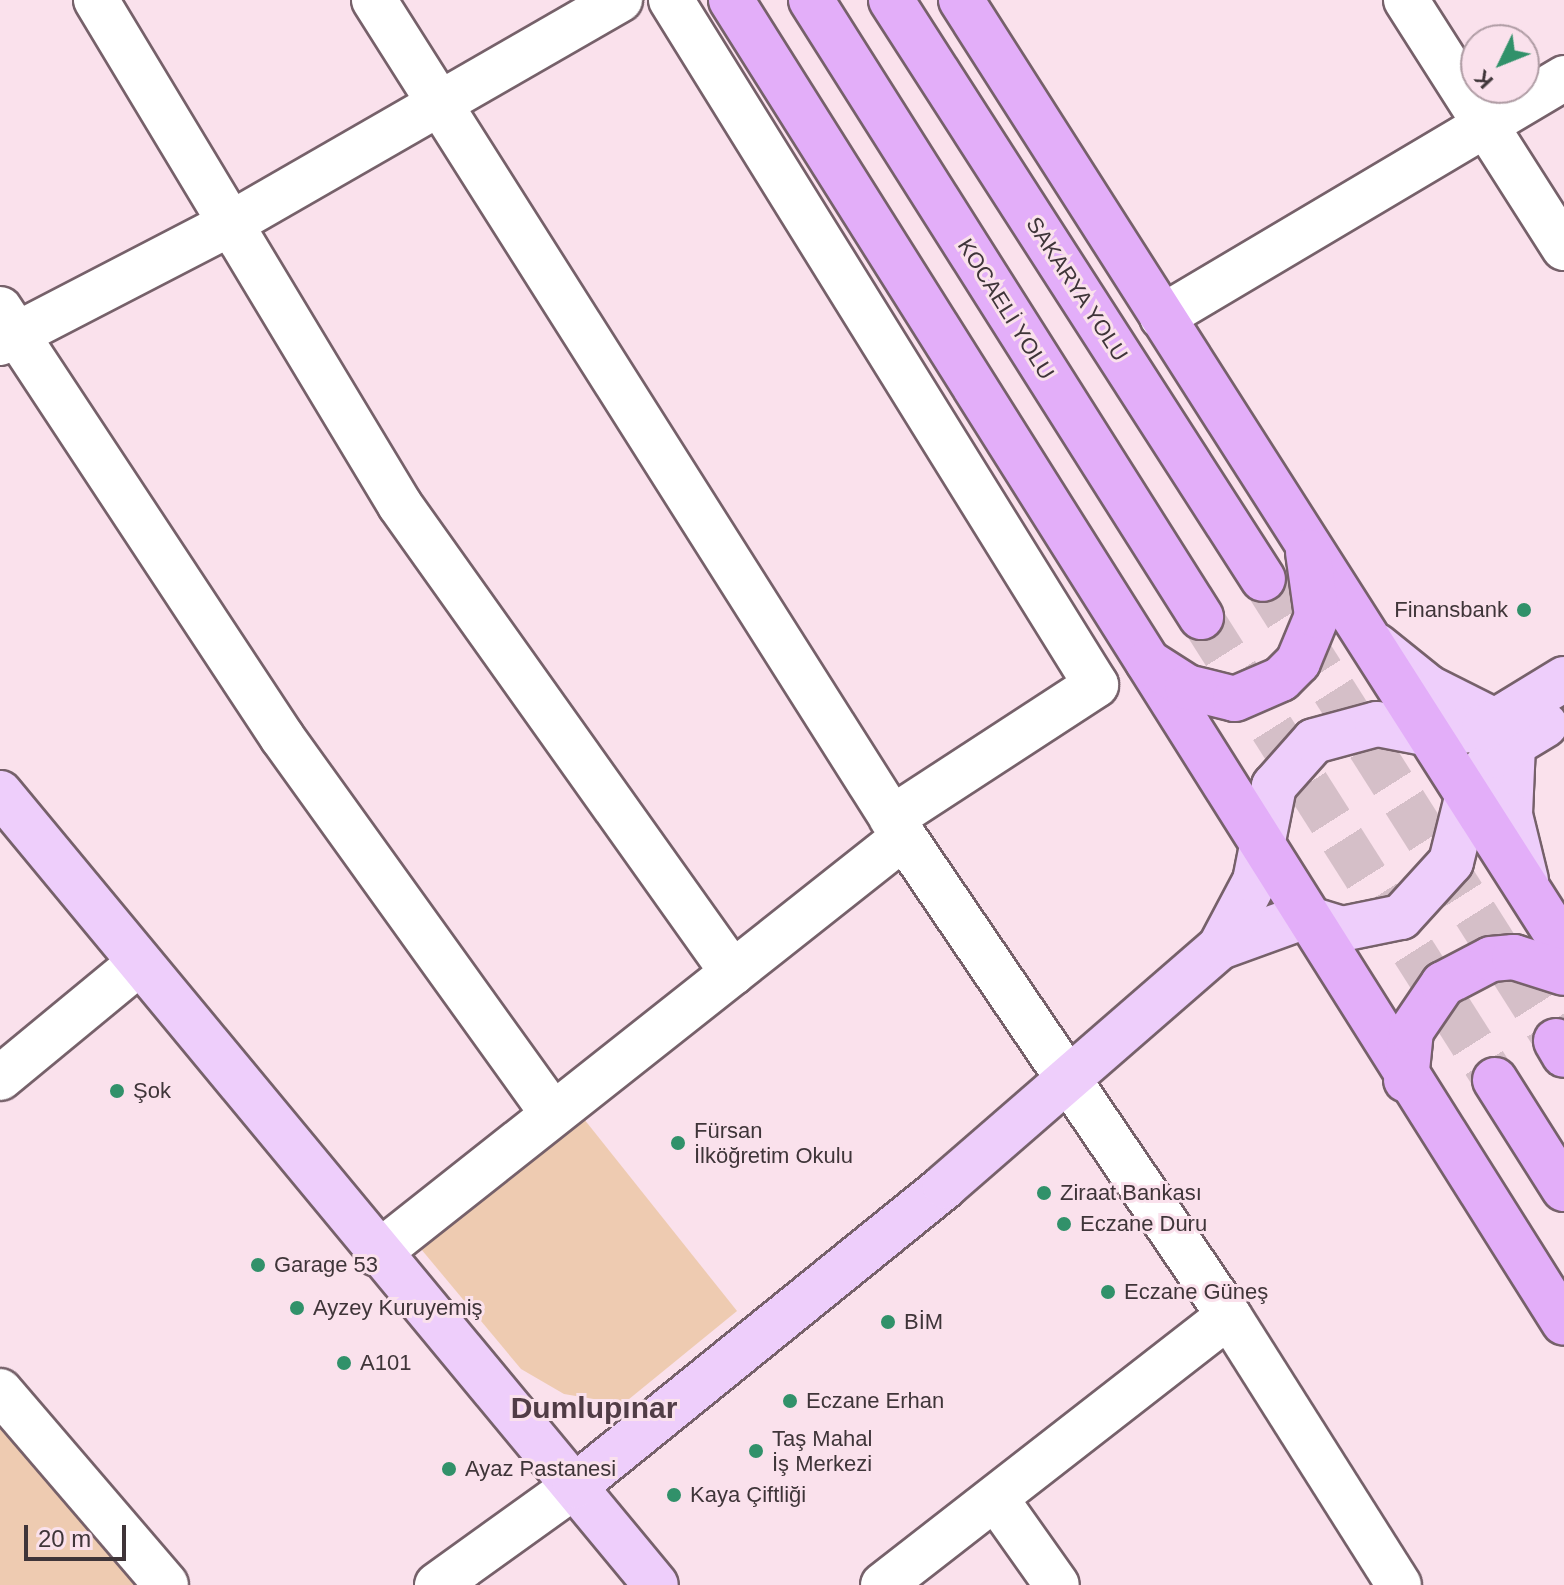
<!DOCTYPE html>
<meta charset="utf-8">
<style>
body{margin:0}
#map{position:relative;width:1564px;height:1585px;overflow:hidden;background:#fae1ec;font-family:Helvetica,sans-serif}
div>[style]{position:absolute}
.green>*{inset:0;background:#eecbb1}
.highway-tunnel>*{height:44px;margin-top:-22px;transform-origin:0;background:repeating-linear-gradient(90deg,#d5bfc8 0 44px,transparent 0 66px)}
.roads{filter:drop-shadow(2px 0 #76616a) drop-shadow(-2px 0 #76616a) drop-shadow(0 2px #76616a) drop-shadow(0 -2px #76616a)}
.minor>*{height:44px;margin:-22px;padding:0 22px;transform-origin:22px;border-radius:22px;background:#fff}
.major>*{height:44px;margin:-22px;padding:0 22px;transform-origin:22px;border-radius:22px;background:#eecefb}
.highway>*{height:44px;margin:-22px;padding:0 22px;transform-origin:22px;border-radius:22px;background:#e3aef9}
.dots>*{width:22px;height:22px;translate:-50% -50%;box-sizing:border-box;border:4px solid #fae1ec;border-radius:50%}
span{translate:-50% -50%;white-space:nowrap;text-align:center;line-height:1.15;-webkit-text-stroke:6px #fae1ec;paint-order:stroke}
.street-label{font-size:22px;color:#3f3539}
.poi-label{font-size:22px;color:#3f3539}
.right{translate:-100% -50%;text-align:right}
.left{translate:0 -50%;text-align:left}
.district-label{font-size:30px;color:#513d46;font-weight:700}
.north{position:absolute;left:1460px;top:24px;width:80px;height:80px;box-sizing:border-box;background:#fae1ec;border:2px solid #af9ca4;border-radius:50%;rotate:227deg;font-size:22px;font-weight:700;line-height:32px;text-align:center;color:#3f3539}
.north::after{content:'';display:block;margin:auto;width:28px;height:36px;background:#31916a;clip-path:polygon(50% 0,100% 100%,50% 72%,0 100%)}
.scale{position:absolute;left:24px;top:1525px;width:102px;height:36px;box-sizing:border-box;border:4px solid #3f3539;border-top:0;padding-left:10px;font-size:24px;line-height:28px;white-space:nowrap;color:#3f3539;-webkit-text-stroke:6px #fae1ec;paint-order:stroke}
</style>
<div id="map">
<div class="green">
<i style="clip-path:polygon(584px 1119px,737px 1311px,623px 1404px,564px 1394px,521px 1369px,421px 1249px)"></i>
<i style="clip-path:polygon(0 1424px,137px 1585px,0 1585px)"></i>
</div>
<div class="highway-tunnel">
<i style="left:1263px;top:579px;width:547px;rotate:57.62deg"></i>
<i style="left:1201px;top:617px;width:548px;rotate:57.58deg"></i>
</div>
<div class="roads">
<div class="minor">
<i style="left:96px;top:0;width:589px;rotate:58.95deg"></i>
<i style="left:400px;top:505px;width:574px;rotate:54.57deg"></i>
<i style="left:374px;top:0;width:991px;rotate:57.66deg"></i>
<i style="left:904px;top:837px;width:579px;rotate:55.84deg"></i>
<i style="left:1229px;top:1316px;width:318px;rotate:57.7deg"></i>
<i style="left:671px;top:0;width:806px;rotate:58.18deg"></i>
<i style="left:1096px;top:685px;width:244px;rotate:146.9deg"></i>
<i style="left:1406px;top:0;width:294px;rotate:57.5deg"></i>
<i style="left:0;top:309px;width:513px;rotate:56.62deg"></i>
<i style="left:282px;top:737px;width:464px;rotate:54.3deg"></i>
<i style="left:1162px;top:317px;width:468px;rotate:-30.7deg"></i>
<i style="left:0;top:343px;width:259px;rotate:-27.4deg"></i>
<i style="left:230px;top:224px;width:450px;rotate:-29.9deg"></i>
<i style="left:0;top:1078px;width:178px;rotate:-39.5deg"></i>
<i style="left:377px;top:1254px;width:672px;rotate:-38.35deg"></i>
<i style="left:0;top:1391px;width:255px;rotate:49.4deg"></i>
<i style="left:996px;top:1499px;width:105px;rotate:54.7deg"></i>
<i style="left:437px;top:1585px;width:170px;rotate:-35.7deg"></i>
<i style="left:883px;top:1585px;width:438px;rotate:-37.9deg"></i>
</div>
<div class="major">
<i style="left:1377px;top:646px;width:67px;rotate:38.9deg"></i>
<i style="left:1429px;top:688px;width:74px;rotate:26.6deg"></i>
<i style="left:1513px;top:745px;width:70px;rotate:92.5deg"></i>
<i style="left:1510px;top:815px;width:67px;rotate:76.2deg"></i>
<i style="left:0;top:793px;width:1028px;rotate:50.37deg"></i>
<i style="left:1220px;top:947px;width:88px;rotate:-19.9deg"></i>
<i style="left:1303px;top:917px;width:41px;rotate:17.1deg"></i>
<i style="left:1342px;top:929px;width:60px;rotate:-11.5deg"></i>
<i style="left:1401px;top:917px;width:74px;rotate:-47.7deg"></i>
<i style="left:1451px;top:862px;width:74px;rotate:-76deg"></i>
<i style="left:1469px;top:790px;width:42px;rotate:-53.7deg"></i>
<i style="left:1494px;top:756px;width:60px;rotate:-31.3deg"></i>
<i style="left:575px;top:1486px;width:476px;rotate:-39deg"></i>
<i style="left:945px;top:1186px;width:364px;rotate:-41deg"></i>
<i style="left:1220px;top:947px;width:75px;rotate:-62.1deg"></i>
<i style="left:1255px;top:881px;width:97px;rotate:-78.7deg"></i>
<i style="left:1274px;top:786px;width:60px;rotate:-48.4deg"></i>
<i style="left:1314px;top:741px;width:65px;rotate:-15.1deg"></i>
<i style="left:1377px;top:724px;width:58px;rotate:10.9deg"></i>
<i style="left:1434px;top:735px;width:50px;rotate:-8deg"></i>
<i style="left:1484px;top:728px;width:94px;rotate:-31.5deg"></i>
</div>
<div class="highway">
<i style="left:731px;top:0;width:1563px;rotate:57.8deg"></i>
<i style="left:811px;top:0;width:730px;rotate:57.7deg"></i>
<i style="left:891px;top:0;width:688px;rotate:57.28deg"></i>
<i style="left:961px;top:0;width:1122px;rotate:57.49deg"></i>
<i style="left:1148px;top:662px;width:46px;rotate:32.7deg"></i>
<i style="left:1187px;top:687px;width:49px;rotate:14deg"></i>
<i style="left:1235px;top:699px;width:50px;rotate:-23.5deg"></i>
<i style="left:1281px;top:679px;width:24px;rotate:-45deg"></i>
<i style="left:1298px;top:662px;width:50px;rotate:-67.6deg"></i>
<i style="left:1317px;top:616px;width:65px;rotate:-98deg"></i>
<i style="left:1556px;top:1041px;width:16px;rotate:60deg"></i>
<i style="left:1406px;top:1080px;width:49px;rotate:-84.2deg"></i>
<i style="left:1411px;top:1031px;width:57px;rotate:-55.8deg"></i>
<i style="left:1443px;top:984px;width:54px;rotate:-27.5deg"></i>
<i style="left:1491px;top:959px;width:23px;rotate:-5deg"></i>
<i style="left:1514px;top:957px;width:52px;rotate:17.7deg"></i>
<i style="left:1495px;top:1080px;width:129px;rotate:57.7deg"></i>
</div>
</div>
<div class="dots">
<i style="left:1524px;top:610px;background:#31916a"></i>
<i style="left:117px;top:1091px;background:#31916a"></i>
<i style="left:678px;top:1143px;background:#31916a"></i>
<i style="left:1044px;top:1193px;background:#31916a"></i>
<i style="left:1064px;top:1224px;background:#31916a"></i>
<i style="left:258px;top:1265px;background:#31916a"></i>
<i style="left:1108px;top:1292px;background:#31916a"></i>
<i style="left:297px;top:1308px;background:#31916a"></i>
<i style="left:888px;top:1322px;background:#31916a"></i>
<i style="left:344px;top:1363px;background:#31916a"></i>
<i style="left:790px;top:1401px;background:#31916a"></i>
<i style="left:756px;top:1451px;background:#31916a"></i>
<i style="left:449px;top:1469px;background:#31916a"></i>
<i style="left:674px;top:1495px;background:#31916a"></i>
</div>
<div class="street-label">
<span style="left:1077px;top:289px;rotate:57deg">SAKARYA YOLU</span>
<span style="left:1006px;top:309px;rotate:58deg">KOCAELİ YOLU</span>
</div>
<div class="poi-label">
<span class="right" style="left:1508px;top:610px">Finansbank</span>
<span class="left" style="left:133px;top:1091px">Şok</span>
<span class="left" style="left:694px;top:1143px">Fürsan<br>İlköğretim Okulu</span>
<span class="left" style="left:1060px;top:1193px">Ziraat Bankası</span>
<span class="left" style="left:1080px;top:1224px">Eczane Duru</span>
<span class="left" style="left:274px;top:1265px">Garage 53</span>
<span class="left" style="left:1124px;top:1292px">Eczane Güneş</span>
<span class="left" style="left:313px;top:1308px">Ayzey Kuruyemiş</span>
<span class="left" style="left:904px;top:1322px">BİM</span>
<span class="left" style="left:360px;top:1363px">A101</span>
<span class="left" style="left:806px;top:1401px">Eczane Erhan</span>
<span class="left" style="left:772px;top:1451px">Taş Mahal<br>İş Merkezi</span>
<span class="left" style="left:465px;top:1469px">Ayaz Pastanesi</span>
<span class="left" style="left:690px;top:1495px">Kaya Çiftliği</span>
</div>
<div class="district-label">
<span style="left:594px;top:1408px">Dumlupınar</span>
</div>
<div class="north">K</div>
<div class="scale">20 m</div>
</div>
